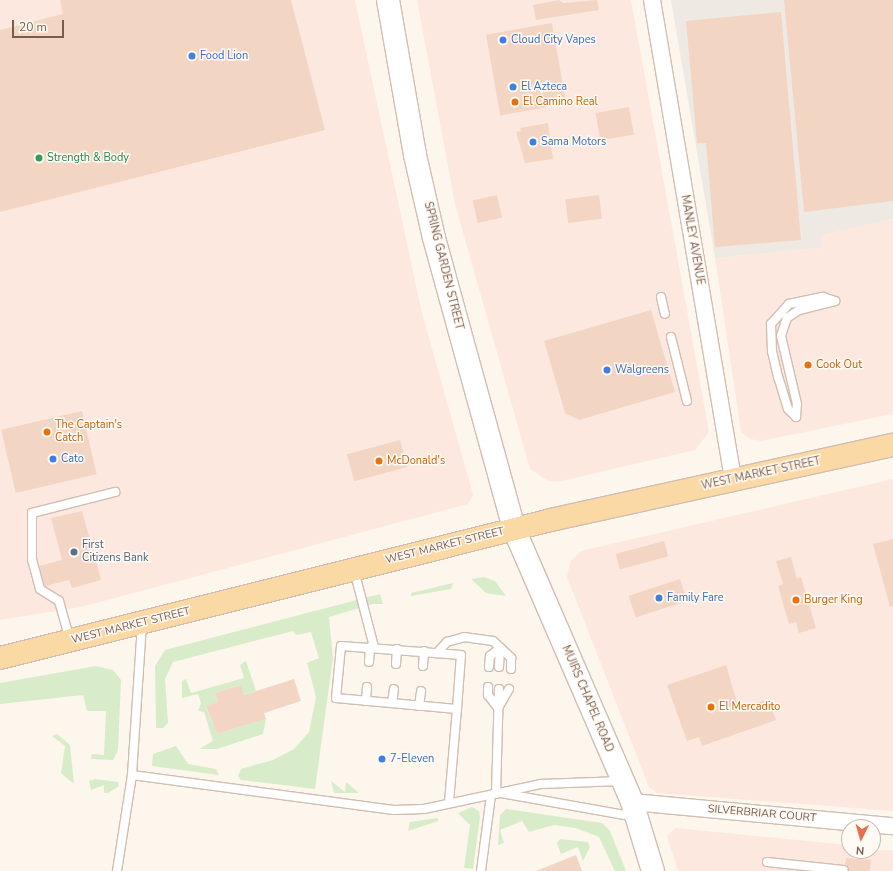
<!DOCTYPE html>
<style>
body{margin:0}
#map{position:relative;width:893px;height:871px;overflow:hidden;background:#fdf6ec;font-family:"Nunito Sans",sans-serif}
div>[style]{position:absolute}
.commercial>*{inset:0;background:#fde8e0}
.industrial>*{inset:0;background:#efe9e4}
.green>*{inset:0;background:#d8ecc9}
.building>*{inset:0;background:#f3d5c3;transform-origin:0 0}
.roads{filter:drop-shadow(1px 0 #d1beb0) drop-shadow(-1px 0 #d1beb0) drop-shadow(0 1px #d1beb0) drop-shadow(0 -1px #d1beb0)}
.lane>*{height:8px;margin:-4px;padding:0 4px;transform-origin:4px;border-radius:4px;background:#fff}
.street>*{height:16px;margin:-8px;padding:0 8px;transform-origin:8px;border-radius:8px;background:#fff}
.secondary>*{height:22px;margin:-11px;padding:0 11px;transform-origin:11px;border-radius:11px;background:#fff}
.primary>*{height:22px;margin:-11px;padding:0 11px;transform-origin:11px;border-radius:11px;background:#fbd9a5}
.dots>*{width:11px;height:11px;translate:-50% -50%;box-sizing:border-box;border:2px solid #fffaf3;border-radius:50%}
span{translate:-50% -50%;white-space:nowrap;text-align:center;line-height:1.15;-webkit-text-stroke:3px #fffaf3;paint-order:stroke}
.shop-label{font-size:11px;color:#366cbe}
.left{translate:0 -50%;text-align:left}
.food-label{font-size:11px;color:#c56008}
.leisure-label{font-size:11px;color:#27864d}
.street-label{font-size:11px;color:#7a5c4d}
.service-label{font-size:11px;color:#4e5e75}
.north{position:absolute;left:841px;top:819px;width:40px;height:40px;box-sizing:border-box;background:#fffaf3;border:1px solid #cabbb1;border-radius:50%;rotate:185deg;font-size:11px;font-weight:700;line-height:16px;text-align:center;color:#7a5c4d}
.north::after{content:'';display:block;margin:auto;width:14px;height:18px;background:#e76f51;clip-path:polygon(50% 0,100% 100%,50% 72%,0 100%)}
.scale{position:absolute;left:12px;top:20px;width:52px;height:18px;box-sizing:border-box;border:2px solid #7a5c4d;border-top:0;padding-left:5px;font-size:12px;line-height:14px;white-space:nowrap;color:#7a5c4d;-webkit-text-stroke:3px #fffaf3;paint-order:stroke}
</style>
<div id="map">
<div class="commercial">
<i style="clip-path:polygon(0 0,355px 0,421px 309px,473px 495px,468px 504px,81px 607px,0 620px)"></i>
<i style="clip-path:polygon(417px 0,631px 0,709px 432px,695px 450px,557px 482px,548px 481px,530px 469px,455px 204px)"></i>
<i style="clip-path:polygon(893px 219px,893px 414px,761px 441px,750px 439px,741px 432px,715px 258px,821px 248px,820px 235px)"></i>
<i style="clip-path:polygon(893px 479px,893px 811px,657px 793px,649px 787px,567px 577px,570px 562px,581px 551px)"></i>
<i style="clip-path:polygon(675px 828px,849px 845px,849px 851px,893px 850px,893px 871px,678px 871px,667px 836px)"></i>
</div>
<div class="industrial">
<i style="clip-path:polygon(671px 0,893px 0,893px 219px,821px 235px,821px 248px,715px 258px)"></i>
</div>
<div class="green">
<i style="clip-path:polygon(484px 577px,495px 581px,506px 596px,486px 593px,471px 579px)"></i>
<i style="clip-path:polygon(453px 583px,451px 589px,411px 596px,411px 593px)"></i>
<i style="clip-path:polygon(380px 594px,383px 604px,372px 604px,329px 617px,333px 658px,315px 789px,241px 780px,238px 776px,241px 769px,273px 760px,294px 749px,309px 732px,316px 697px,307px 663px,319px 658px,311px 632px,296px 635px,293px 631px,173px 662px,165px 679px,168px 723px,163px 728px,156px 728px,155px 666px,165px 650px)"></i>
<i style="clip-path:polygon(246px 661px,256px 691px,244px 695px,240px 685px,215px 693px,218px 702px,206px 707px,217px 734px,266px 719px,263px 734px,217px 749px,199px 749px,213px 741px,204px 712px,198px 711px,201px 703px,198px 694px,182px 698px,182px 681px,186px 679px,191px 693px,244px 678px,240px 665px)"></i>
<i style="clip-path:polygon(96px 666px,113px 670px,121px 680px,118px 750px,113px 760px,91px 759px,92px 754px,104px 755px,106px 711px,87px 711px,83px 695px,0 704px,0 683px)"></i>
<i style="clip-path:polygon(57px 734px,70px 745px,74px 784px,61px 773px,65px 746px,52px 736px)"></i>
<i style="clip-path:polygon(176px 746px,188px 764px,216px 769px,219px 775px,152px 766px,153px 754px)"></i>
<i style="clip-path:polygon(95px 779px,118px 782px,119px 786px,108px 793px,104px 793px,104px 785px,91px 790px,89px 781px)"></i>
<i style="clip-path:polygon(331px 781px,345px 792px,346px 782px,359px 793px,334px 793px)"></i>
<i style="clip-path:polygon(472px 807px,479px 811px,480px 817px,473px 869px,464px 868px,470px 825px,458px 813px)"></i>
<i style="clip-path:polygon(506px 809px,602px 823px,610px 831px,626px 871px,615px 871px,599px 837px,576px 828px,554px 825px,529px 832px,522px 821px,500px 830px,504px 843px,498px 845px,500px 815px)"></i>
<i style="clip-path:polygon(438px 818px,438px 821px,408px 831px,410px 822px)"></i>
<i style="clip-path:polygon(560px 839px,588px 842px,590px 847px,583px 861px,578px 847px,561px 854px,557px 843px)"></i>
</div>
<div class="building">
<i style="clip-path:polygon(60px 0,291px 0,325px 130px,0 212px,0 30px,63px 14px)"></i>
<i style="clip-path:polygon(559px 0,563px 3px,597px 0,599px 10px,536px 20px,533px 5px)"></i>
<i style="clip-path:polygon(784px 0,893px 0,893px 201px,804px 212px)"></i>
<i style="clip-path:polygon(781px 12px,801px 240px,715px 247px,706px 143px,697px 143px,686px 21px)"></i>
<i style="left:552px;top:23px;width:82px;height:67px;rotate:80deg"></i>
<i style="left:629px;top:107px;width:28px;height:34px;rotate:80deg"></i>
<i style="clip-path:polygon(548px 123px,553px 159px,525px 163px,516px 132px,521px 131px,520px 128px)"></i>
<i style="left:497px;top:195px;width:23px;height:25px;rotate:77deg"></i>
<i style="left:599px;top:195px;width:24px;height:34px;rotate:83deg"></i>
<i style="clip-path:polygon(651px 310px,675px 392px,579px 420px,565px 413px,544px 341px)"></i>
<i style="left:82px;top:411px;width:65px;height:83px;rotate:77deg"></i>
<i style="left:400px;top:440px;width:28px;height:55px;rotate:75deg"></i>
<i style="clip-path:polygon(82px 511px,101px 580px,72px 588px,69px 580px,45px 586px,39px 566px,62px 560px,51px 518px)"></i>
<i style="clip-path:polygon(893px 539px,893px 606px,890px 607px,873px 544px)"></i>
<i style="left:664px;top:541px;width:16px;height:50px;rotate:75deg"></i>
<i style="clip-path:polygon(791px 557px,797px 579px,801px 577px,816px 628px,799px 633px,796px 622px,789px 624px,778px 586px,783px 584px,776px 561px)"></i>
<i style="left:680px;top:579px;width:23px;height:54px;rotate:72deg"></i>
<i style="clip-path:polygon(726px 665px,739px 709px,765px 700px,766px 705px,770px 703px,776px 720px,702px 746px,699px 737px,687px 741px,667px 685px)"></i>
<i style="clip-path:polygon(294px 679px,301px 701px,264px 713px,266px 719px,217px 734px,206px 706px,218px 702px,215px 693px,241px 685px,244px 695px)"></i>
<i style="clip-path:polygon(576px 855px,582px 871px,536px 871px)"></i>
<i style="clip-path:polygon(846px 858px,871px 860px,870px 871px,844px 871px)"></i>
</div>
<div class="roads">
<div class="lane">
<i style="left:661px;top:297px;width:17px;rotate:77deg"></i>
<i style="left:671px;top:337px;width:66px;rotate:76deg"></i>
<i style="left:796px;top:417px;width:11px;rotate:-135deg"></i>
<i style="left:788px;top:409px;width:34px;rotate:-107deg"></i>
<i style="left:778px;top:377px;width:26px;rotate:-103deg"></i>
<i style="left:772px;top:352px;width:28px;rotate:-92deg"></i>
<i style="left:771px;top:324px;width:27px;rotate:-48deg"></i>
<i style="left:789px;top:304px;width:35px;rotate:-12deg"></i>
<i style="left:823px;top:297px;width:13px;rotate:18deg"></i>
<i style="left:796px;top:417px;width:13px;rotate:-86deg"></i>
<i style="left:797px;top:404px;width:70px;rotate:-103.2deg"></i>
<i style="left:781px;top:336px;width:19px;rotate:-72deg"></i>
<i style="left:787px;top:318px;width:14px;rotate:-34deg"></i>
<i style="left:799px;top:310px;width:37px;rotate:-14deg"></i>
<i style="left:354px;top:570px;width:80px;rotate:75.4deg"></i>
<i style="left:142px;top:624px;width:151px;rotate:93.8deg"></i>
<i style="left:132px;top:775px;width:264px;rotate:7.6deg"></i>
<i style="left:394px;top:810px;width:30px;rotate:-2deg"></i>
<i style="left:424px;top:809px;width:120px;rotate:-12.1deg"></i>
<i style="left:541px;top:784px;width:81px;rotate:-2.1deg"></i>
<i style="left:70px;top:640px;width:41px;rotate:-105.8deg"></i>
<i style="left:59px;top:601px;width:22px;rotate:-148deg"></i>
<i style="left:40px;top:589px;width:30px;rotate:-105deg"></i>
<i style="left:32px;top:560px;width:47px;rotate:-90deg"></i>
<i style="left:32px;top:513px;width:86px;rotate:-14.2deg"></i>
<i style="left:437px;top:653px;width:15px;rotate:-48deg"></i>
<i style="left:447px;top:642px;width:18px;rotate:-16deg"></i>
<i style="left:464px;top:637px;width:29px;rotate:8deg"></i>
<i style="left:493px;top:641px;width:25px;rotate:43deg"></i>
<i style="left:511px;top:658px;width:11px;rotate:90deg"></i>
<i style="left:369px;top:662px;width:15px;rotate:-86deg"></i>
<i style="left:396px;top:664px;width:15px;rotate:-86deg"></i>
<i style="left:423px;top:666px;width:15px;rotate:-86deg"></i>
<i style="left:489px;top:667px;width:11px;rotate:-85deg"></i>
<i style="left:490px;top:656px;width:13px;rotate:-39deg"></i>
<i style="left:499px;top:667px;width:19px;rotate:-87deg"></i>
<i style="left:488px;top:687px;width:8px;rotate:90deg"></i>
<i style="left:488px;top:695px;width:16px;rotate:52deg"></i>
<i style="left:366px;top:701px;width:14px;rotate:-86deg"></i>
<i style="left:392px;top:703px;width:14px;rotate:-82deg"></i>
<i style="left:419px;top:706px;width:15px;rotate:-82deg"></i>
<i style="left:498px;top:708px;width:22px;rotate:-60deg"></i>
<i style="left:501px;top:793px;width:137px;rotate:10.1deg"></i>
<i style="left:496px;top:794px;width:105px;rotate:-88.4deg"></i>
<i style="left:449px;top:802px;width:93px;rotate:-85.1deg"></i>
<i style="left:457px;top:709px;width:54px;rotate:-85.8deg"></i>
<i style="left:461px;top:655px;width:120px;rotate:-175.7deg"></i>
<i style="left:341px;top:646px;width:52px;rotate:95.5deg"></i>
<i style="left:336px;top:698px;width:121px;rotate:5.2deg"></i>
<i style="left:767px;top:862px;width:77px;rotate:5.9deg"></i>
<i style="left:117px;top:871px;width:97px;rotate:-81.1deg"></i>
<i style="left:481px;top:871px;width:77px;rotate:-82.5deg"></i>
</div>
<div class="street">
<i style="left:652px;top:0;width:486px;rotate:80.4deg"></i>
<i style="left:632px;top:802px;width:262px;rotate:5.3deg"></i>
</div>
<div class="secondary">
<i style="left:388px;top:0;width:157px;rotate:80.1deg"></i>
<i style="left:415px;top:155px;width:85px;rotate:77.1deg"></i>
<i style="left:434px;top:238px;width:302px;rotate:74.6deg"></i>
<i style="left:514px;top:529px;width:297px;rotate:66.6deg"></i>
<i style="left:632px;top:802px;width:72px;rotate:73.1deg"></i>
</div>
<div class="primary">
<i style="left:0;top:658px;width:568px;rotate:-14.06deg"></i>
<i style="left:551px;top:520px;width:350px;rotate:-12.4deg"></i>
</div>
</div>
<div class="dots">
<i style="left:503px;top:40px;background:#3f7fe0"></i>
<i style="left:192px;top:56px;background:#3f7fe0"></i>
<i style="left:513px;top:87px;background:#3f7fe0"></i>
<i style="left:515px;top:102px;background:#e8710a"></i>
<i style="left:533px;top:142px;background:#3f7fe0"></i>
<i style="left:39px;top:158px;background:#2e9e5b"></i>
<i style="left:808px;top:365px;background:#e8710a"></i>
<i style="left:607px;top:370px;background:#3f7fe0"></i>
<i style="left:47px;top:432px;background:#e8710a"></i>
<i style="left:53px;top:459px;background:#3f7fe0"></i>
<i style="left:379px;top:461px;background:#e8710a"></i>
<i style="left:74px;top:552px;background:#5c6f8a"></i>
<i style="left:659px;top:598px;background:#3f7fe0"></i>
<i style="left:796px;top:600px;background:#e8710a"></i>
<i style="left:711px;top:707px;background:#e8710a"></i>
<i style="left:382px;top:759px;background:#3f7fe0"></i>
</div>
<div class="shop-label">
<span class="left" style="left:511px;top:40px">Cloud City Vapes</span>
<span class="left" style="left:200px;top:56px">Food Lion</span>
<span class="left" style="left:521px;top:87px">El Azteca</span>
<span class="left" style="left:541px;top:142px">Sama Motors</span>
<span class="left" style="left:615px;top:370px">Walgreens</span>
<span class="left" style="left:61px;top:459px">Cato</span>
<span class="left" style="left:667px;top:598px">Family Fare</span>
<span class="left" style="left:390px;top:759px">7-Eleven</span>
</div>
<div class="food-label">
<span class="left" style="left:523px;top:102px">El Camino Real</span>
<span class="left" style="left:816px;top:365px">Cook Out</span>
<span class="left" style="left:55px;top:432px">The Captain's<br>Catch</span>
<span class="left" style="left:387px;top:461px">McDonald's</span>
<span class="left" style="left:804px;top:600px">Burger King</span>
<span class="left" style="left:719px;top:707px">El Mercadito</span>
</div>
<div class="leisure-label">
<span class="left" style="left:47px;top:158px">Strength &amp; Body</span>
</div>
<div class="street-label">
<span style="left:692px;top:240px;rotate:80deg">MANLEY AVENUE</span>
<span style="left:443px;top:266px;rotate:76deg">SPRING GARDEN STREET</span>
<span style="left:761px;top:474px;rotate:-12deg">WEST MARKET STREET</span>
<span style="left:445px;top:546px;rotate:-14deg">WEST MARKET STREET</span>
<span style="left:131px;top:626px;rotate:-14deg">WEST MARKET STREET</span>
<span style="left:587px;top:699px;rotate:67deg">MUIRS CHAPEL ROAD</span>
<span style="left:762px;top:814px;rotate:5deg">SILVERBRIAR COURT</span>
</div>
<div class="service-label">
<span class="left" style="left:82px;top:552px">First<br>Citizens Bank</span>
</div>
<div class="north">N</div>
<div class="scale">20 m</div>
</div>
